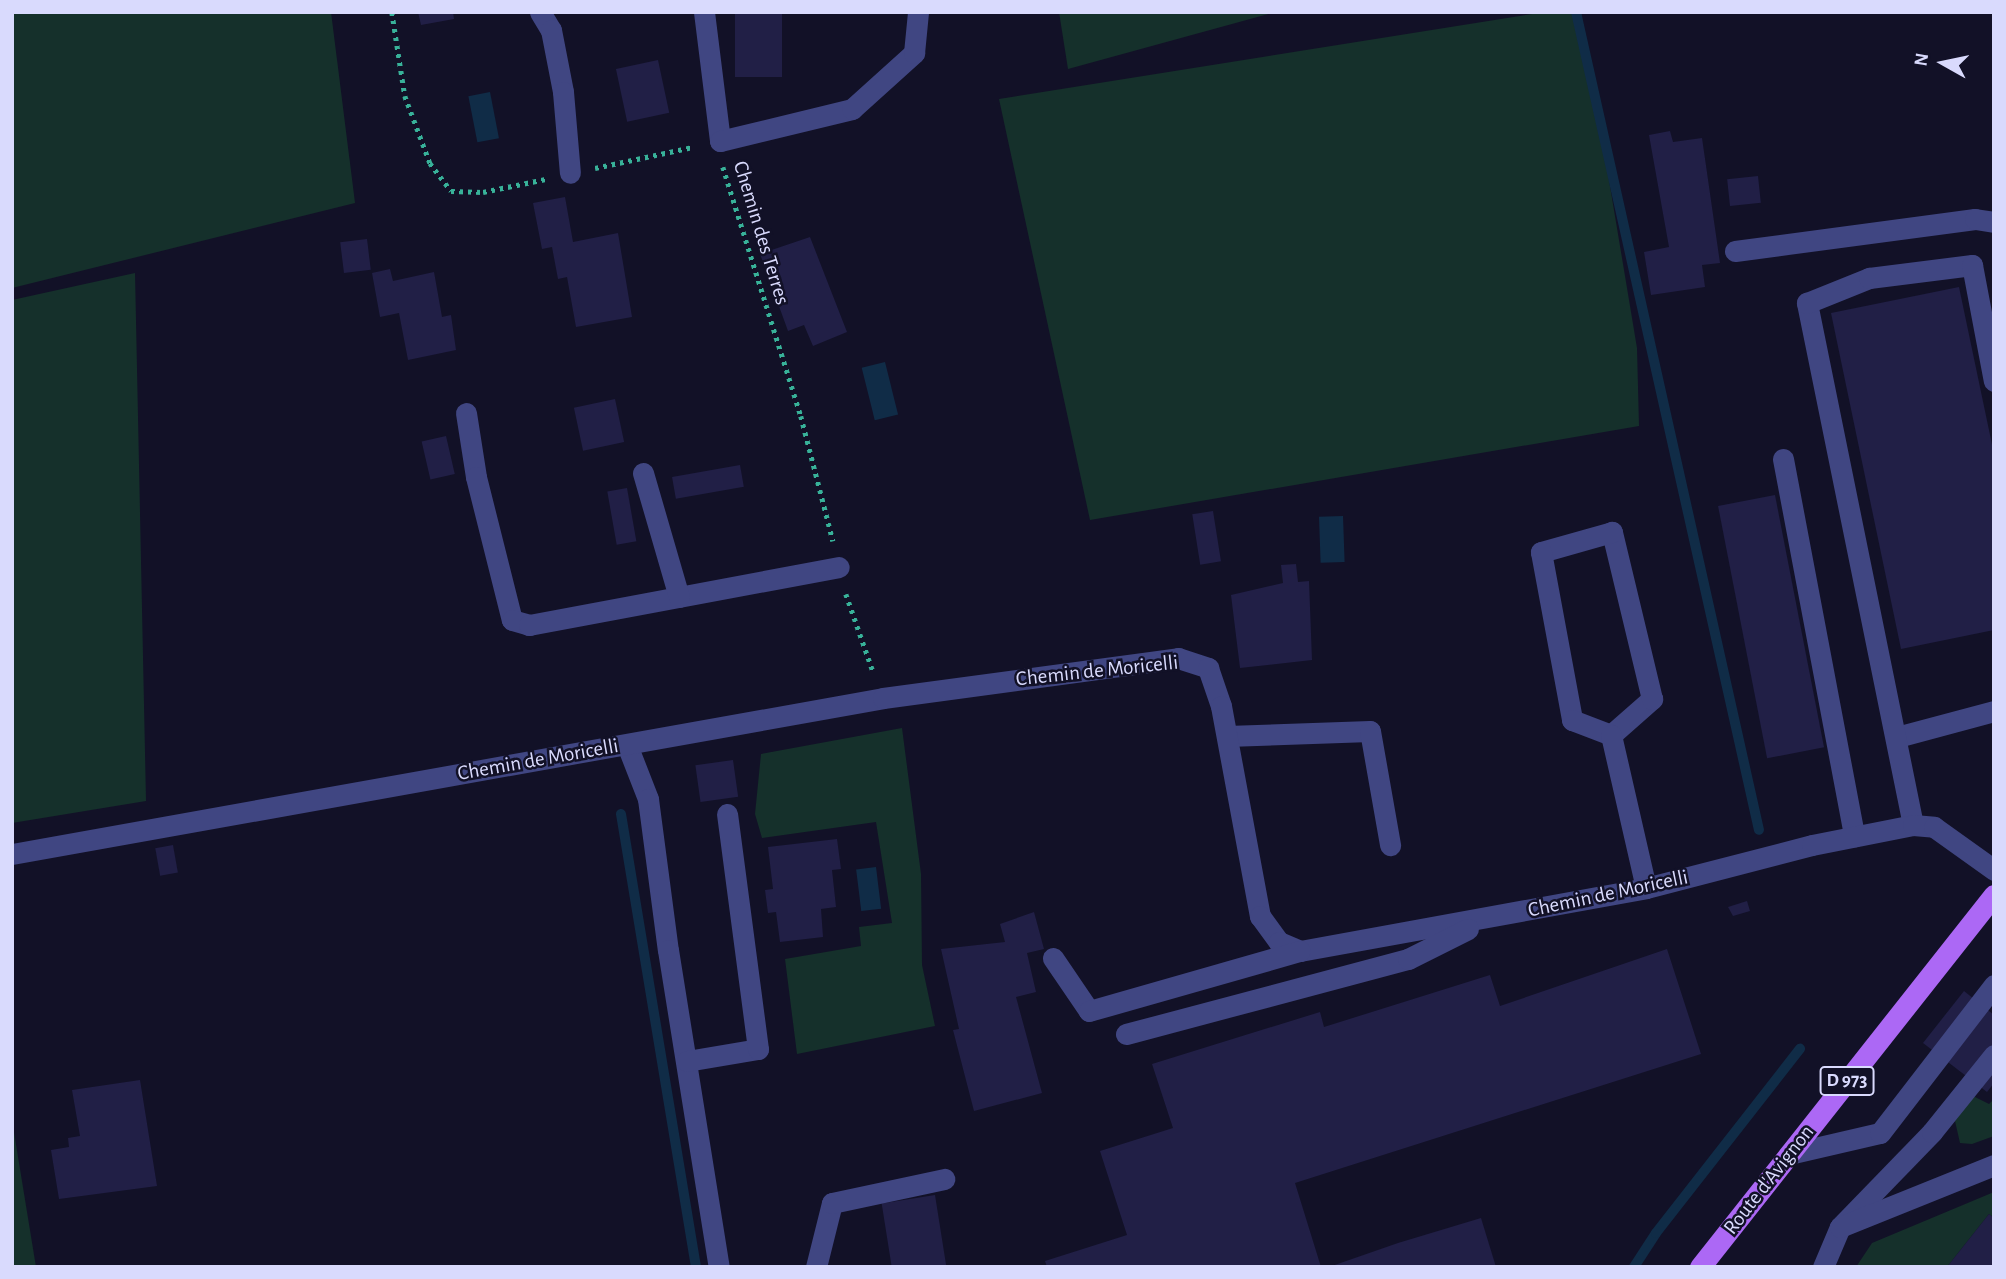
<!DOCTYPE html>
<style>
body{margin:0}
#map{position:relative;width:2006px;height:1279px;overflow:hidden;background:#121127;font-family:"Alegreya Sans",sans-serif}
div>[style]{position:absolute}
.green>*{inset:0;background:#15302b}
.water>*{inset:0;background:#102c47;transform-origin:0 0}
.stream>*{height:10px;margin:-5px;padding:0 5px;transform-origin:5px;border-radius:5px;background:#102c47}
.building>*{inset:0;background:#211f46;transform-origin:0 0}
.path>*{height:4.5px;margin-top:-2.25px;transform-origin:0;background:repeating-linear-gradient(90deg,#38b299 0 3.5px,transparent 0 8.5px)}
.minor>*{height:21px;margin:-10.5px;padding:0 10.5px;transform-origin:10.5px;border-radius:10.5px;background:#404682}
.major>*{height:21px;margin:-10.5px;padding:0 10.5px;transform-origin:10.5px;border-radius:10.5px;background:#ac68f5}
span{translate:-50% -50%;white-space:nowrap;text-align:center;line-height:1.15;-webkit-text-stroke:5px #121127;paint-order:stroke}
.shield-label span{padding:2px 5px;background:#121127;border:2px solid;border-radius:5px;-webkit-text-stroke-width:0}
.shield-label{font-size:19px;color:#d9dafd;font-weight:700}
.street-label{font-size:21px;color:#d9dafd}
.frame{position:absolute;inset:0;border:14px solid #d9dafd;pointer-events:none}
.north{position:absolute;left:1908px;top:28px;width:70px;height:70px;-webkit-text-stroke:5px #121127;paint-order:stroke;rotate:279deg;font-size:19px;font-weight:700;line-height:28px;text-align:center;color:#d9dafd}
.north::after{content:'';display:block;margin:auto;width:24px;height:32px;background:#d9dafd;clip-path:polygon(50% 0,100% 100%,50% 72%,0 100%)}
</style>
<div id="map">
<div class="green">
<i style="clip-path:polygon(12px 12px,331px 12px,355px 203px,12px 288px)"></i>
<i style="clip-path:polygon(1059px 12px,1276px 12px,1068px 69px)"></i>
<i style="clip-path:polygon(1545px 12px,1581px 12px,1637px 348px,1639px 426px,1090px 520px,999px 99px)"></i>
<i style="clip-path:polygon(135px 273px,146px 801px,12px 823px,12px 300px)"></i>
<i style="clip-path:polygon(902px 728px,921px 874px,922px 965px,935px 1026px,797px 1054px,785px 959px,861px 946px,859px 927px,892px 923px,876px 822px,762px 838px,755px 814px,761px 754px)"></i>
<i style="clip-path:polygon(1973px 1096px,1989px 1104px,1994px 1099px,1994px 1136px,1972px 1144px,1960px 1143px,1955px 1121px)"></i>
<i style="clip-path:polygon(12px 1120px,36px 1267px,12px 1267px)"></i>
<i style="clip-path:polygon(1994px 1192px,1994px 1218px,1989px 1214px,1947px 1267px,1856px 1267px,1872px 1243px)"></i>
</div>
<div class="water">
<i style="left:490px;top:92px;width:47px;height:22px;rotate:79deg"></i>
<i style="left:885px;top:362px;width:54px;height:24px;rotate:76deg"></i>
<i style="left:1343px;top:516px;width:46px;height:24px;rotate:88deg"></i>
<i style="left:876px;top:867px;width:42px;height:20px;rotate:83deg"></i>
</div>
<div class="stream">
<i style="left:1576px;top:12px;width:838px;rotate:77.39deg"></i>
<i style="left:621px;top:814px;width:459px;rotate:80.6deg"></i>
<i style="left:1634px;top:1267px;width:40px;rotate:-57.1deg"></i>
<i style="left:1656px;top:1233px;width:234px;rotate:-52deg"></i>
</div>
<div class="building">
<i style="clip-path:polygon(418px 12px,453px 12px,454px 19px,421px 25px)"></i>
<i style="left:735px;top:12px;width:47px;height:65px"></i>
<i style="left:658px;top:60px;width:54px;height:43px;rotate:78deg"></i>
<i style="clip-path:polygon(1670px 131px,1673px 142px,1702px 138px,1720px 263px,1702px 265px,1705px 287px,1651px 295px,1644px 252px,1669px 247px,1649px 135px)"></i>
<i style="left:1758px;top:176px;width:27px;height:31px;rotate:84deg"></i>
<i style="clip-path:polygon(565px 197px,573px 242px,618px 233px,632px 317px,576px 327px,567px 277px,558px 279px,552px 247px,542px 249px,533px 203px)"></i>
<i style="clip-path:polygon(810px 237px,847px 332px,813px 346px,804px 325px,788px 331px,760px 254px)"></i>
<i style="left:367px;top:239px;width:31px;height:27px;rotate:83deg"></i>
<i style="clip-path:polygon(390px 269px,393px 281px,434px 272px,442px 317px,451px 315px,456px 350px,408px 360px,399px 313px,380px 317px,372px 273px)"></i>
<i style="clip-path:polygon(1959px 287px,1994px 454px,1994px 630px,1901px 649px,1831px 313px)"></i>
<i style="left:615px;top:399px;width:44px;height:42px;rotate:78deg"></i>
<i style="left:446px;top:436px;width:39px;height:25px;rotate:77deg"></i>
<i style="left:740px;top:465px;width:22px;height:69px;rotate:80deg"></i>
<i style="left:627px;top:488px;width:54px;height:20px;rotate:80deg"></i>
<i style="left:1775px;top:495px;width:257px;height:58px;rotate:79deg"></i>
<i style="left:1213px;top:511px;width:51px;height:21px;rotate:81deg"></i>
<i style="clip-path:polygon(1296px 564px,1298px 582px,1309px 581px,1312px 660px,1240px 668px,1231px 595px,1283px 583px,1281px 565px)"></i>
<i style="left:733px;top:760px;width:37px;height:38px;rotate:82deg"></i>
<i style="clip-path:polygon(837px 839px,841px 869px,832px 870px,836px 907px,821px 909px,823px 937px,780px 942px,776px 912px,768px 913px,765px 890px,773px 889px,768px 847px)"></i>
<i style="left:173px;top:845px;width:28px;height:18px;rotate:80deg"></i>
<i style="clip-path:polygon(1747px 901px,1750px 911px,1733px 916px,1728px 907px)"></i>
<i style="clip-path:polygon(1034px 912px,1044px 949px,1027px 953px,1036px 992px,1016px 997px,1042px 1093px,974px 1111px,953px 1030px,959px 1029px,941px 949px,1005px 942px,1000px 924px)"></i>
<i style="clip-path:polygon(1667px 949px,1701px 1054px,1295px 1183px,1321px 1267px,1047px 1267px,1045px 1261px,1127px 1235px,1100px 1151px,1173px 1128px,1152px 1064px,1320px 1012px,1324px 1027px,1490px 975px,1500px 1006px)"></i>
<i style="clip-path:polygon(1964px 991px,1994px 1015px,1994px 1083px,1987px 1092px,1923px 1043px)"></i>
<i style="clip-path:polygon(140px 1080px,157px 1186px,59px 1199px,51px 1150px,69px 1147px,68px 1138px,80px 1136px,72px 1090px)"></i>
<i style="left:935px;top:1195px;width:73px;height:54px;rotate:81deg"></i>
<i style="clip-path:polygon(1989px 1214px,1994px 1218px,1994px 1267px,1947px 1267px)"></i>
<i style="clip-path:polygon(1481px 1218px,1496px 1267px,1329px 1267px,1398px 1243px)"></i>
</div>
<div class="path">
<i style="left:392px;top:12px;width:85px;rotate:81.2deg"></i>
<i style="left:405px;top:96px;width:72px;rotate:69.5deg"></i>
<i style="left:430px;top:163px;width:35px;rotate:53deg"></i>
<i style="left:451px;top:191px;width:32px;rotate:2deg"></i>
<i style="left:483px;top:192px;width:64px;rotate:-11.7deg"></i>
<i style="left:723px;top:167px;width:261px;rotate:72.6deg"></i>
<i style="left:801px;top:416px;width:129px;rotate:75.6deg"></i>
<i style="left:595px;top:168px;width:100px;rotate:-12.1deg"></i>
<i style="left:846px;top:594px;width:82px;rotate:70.7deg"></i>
</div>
<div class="minor">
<i style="left:540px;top:12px;width:21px;rotate:59deg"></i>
<i style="left:551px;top:30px;width:63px;rotate:79deg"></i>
<i style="left:563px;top:92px;width:81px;rotate:85.1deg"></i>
<i style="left:704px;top:12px;width:130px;rotate:82.9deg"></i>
<i style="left:720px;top:141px;width:136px;rotate:-13.6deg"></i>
<i style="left:852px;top:109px;width:84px;rotate:-42.1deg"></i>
<i style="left:914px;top:53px;width:41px;rotate:-84.4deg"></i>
<i style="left:1735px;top:251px;width:242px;rotate:-7.6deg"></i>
<i style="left:1975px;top:219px;width:19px;rotate:9deg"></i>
<i style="left:466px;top:413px;width:65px;rotate:81.1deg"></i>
<i style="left:476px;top:477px;width:147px;rotate:75.9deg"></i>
<i style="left:512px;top:620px;width:18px;rotate:16deg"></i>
<i style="left:529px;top:625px;width:315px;rotate:-10.6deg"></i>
<i style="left:1783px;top:459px;width:384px;rotate:79.3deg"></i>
<i style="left:643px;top:473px;width:129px;rotate:73.8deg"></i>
<i style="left:1611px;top:735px;width:55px;rotate:-41.3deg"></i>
<i style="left:1652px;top:699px;width:172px;rotate:-103.5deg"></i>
<i style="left:1612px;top:532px;width:74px;rotate:164.3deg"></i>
<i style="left:1541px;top:552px;width:171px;rotate:79.5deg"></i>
<i style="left:1572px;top:720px;width:42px;rotate:21deg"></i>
<i style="left:1611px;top:735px;width:157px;rotate:77.1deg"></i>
<i style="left:1227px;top:736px;width:143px;rotate:-2deg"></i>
<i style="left:1370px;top:731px;width:116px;rotate:80deg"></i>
<i style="left:1897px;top:737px;width:100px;rotate:-15deg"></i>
<i style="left:627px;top:745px;width:58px;rotate:68.7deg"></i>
<i style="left:648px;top:799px;width:152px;rotate:82.5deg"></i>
<i style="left:668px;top:950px;width:321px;rotate:80.9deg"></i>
<i style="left:1913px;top:825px;width:533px;rotate:-101.48deg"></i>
<i style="left:1807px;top:303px;width:67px;rotate:-22deg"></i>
<i style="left:1869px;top:278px;width:104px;rotate:-7.2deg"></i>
<i style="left:1972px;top:265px;width:118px;rotate:79.3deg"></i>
<i style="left:12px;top:854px;width:885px;rotate:-10.15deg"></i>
<i style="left:883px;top:698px;width:298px;rotate:-7.7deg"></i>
<i style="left:1178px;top:658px;width:32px;rotate:18deg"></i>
<i style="left:1208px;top:668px;width:40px;rotate:71.1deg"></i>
<i style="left:1221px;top:706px;width:214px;rotate:79.5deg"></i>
<i style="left:1260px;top:916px;width:32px;rotate:54deg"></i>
<i style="left:1279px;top:942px;width:23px;rotate:23deg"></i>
<i style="left:1300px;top:951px;width:352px;rotate:-10.3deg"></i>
<i style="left:1646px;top:888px;width:171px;rotate:-14.5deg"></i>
<i style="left:1812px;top:845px;width:103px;rotate:-11.2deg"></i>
<i style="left:1913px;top:825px;width:21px;rotate:5deg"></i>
<i style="left:1934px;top:827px;width:74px;rotate:35.6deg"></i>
<i style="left:1053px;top:958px;width:64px;rotate:55.8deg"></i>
<i style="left:1089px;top:1011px;width:219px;rotate:-15.9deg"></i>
<i style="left:1126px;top:1034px;width:292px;rotate:-14.9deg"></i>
<i style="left:1408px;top:959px;width:67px;rotate:-26.6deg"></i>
<i style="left:687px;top:1061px;width:72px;rotate:-9.6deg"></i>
<i style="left:758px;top:1049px;width:237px;rotate:-97.5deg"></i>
<i style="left:1789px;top:1154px;width:93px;rotate:-13deg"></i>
<i style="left:1880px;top:1133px;width:187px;rotate:-52.4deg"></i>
<i style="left:1840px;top:1227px;width:132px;rotate:-45.9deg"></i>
<i style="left:1932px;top:1132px;width:99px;rotate:-51.2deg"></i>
<i style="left:816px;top:1267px;width:66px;rotate:-76deg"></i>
<i style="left:832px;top:1203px;width:115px;rotate:-12.1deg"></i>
<i style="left:1823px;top:1267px;width:43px;rotate:-67deg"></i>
<i style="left:1840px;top:1227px;width:166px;rotate:-21.9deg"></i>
</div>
<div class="major">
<i style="left:1700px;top:1267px;width:474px;rotate:-51.7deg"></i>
</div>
<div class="shield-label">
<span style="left:1847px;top:1081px">D 973</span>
</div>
<div class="street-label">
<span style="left:761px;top:233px;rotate:73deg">Chemin des Terres</span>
<span style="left:1097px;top:671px;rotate:-6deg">Chemin de Moricelli</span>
<span style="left:538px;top:760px;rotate:-10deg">Chemin de Moricelli</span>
<span style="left:1608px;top:894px;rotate:-12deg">Chemin de Moricelli</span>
<span style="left:1769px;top:1180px;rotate:-52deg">Route d'Avignon</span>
</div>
<div class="frame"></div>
<div class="north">N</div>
</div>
